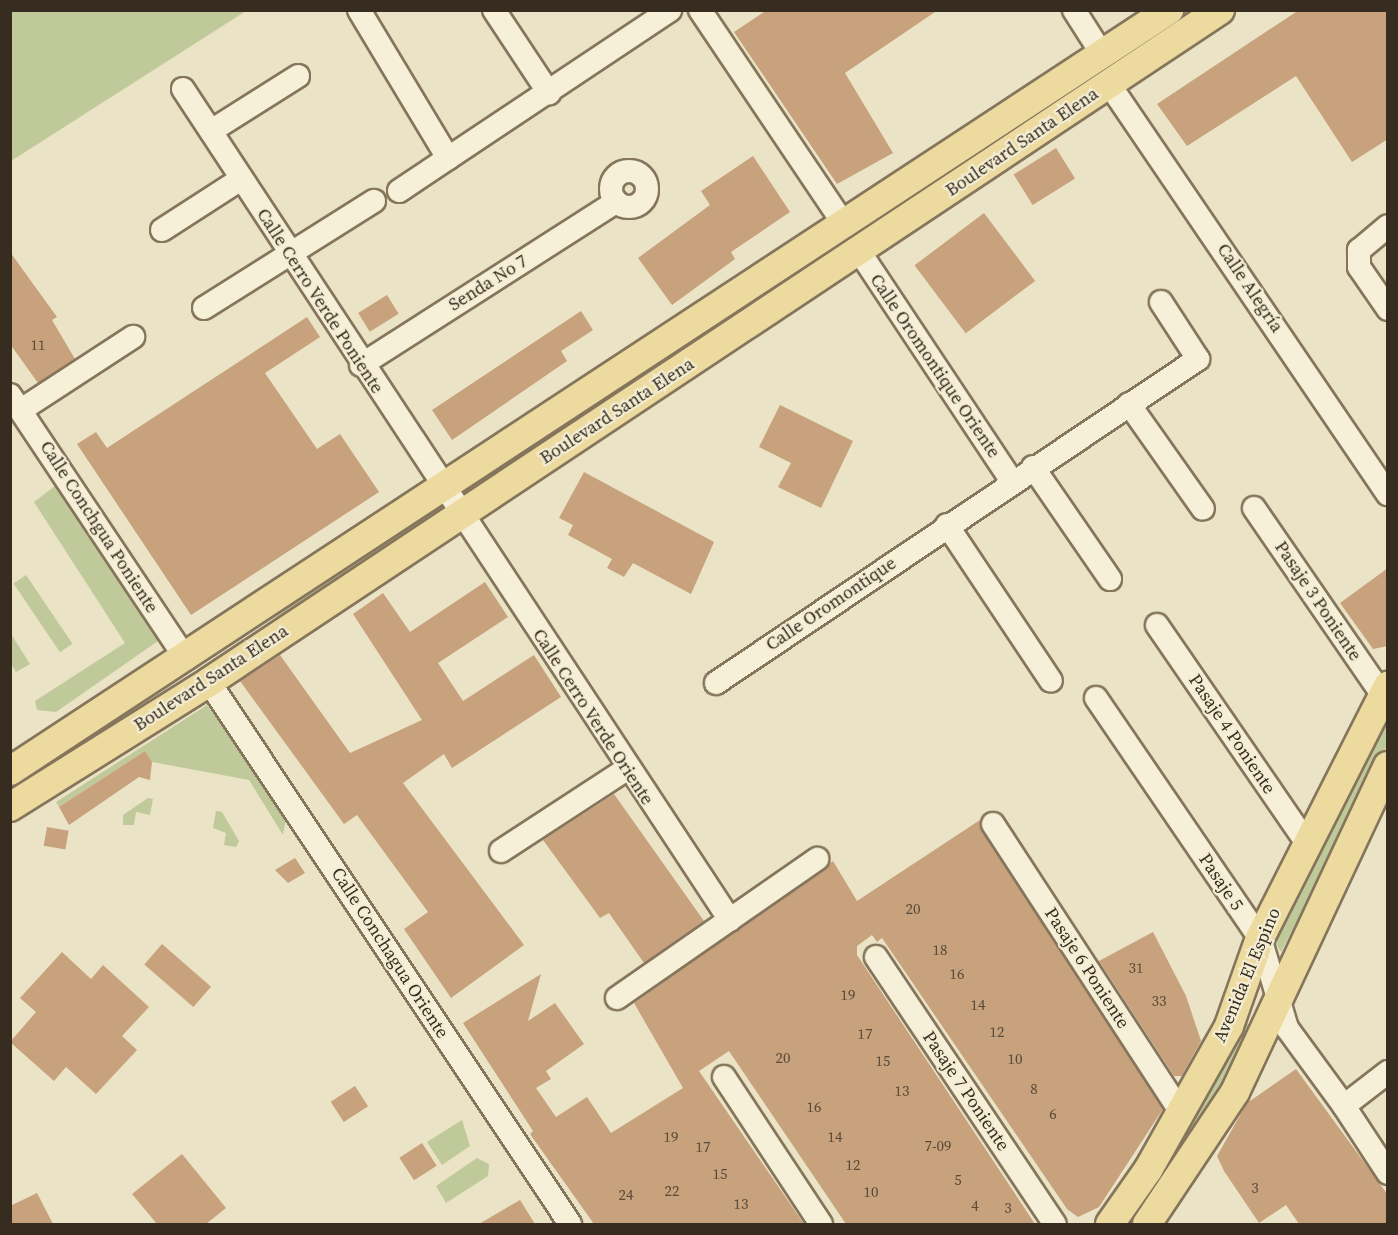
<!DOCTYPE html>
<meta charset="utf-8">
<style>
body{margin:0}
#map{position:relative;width:1398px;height:1235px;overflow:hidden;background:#ebe3c5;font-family:"Source Serif 4",serif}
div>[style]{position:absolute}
.green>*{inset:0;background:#c0c99a;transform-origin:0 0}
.building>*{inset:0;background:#c7a27d;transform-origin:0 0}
.roads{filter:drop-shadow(2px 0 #85755c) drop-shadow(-2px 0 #85755c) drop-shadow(0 2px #85755c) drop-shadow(0 -2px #85755c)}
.minor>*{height:22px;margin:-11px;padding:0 11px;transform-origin:11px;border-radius:11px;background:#f7f0d8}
.minor>.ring{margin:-11px;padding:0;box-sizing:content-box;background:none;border:22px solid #f7f0d8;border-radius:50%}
.major>*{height:28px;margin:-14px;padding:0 14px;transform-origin:14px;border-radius:14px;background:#ecda9f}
span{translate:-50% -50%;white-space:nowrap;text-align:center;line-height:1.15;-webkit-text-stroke:4.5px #f3edd4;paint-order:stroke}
.number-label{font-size:15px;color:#5a4a36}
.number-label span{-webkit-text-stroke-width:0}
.street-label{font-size:18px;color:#362c1f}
.frame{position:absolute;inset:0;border:12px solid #362c1f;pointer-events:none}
</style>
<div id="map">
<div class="green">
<i style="clip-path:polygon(11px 10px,246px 10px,246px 11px,11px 161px)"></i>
<i style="clip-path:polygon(55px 486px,158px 641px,56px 712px,37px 710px,35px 701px,125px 643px,34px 502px)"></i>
<i style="clip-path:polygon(426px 513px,430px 519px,232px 653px,304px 594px)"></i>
<i style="left:26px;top:575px;width:83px;height:15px;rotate:56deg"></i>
<i style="clip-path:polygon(11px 634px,30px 664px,16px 672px,11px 664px)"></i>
<i style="left:166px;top:683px;width:4px;height:186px;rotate:63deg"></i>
<i style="clip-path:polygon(207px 705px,287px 814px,283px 835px,249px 780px,152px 762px,145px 751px,59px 807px,56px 802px)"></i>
<i style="clip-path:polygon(1387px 716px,1387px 746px,1281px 952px,1274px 941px)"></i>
<i style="clip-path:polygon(148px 798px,153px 799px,150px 815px,136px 812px,134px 825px,123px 825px,123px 815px)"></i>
<i style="clip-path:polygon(216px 811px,222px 812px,239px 841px,236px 847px,224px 845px,226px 833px,213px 828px)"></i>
<i style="clip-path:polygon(1245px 1015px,1249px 1028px,1226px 1089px,1138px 1224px,1113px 1224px)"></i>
<i style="clip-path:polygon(462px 1120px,470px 1146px,442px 1165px,427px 1142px)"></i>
<i style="clip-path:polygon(477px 1158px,489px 1164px,488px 1176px,446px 1203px,436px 1186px)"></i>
</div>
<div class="building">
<i style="clip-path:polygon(767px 10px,938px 10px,845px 73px,893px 153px,837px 184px,734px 32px)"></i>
<i style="clip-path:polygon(1299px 10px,1388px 10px,1388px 139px,1352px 162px,1296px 76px,1187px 146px,1157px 104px)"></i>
<i style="left:1056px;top:148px;width:36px;height:50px;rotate:58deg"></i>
<i style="clip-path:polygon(753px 156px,790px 212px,731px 252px,735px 259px,672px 305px,638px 258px,710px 205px,701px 191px)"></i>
<i style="left:984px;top:213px;width:85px;height:87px;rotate:53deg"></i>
<i style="clip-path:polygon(10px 252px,57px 317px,52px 320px,75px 359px,38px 383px,10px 344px)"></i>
<i style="left:387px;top:295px;width:22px;height:34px;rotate:58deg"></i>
<i style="clip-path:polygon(581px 311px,593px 330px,561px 351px,567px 361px,452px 440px,432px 410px)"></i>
<i style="clip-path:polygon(307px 317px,320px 337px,265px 373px,317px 449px,340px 434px,379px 492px,191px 615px,77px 444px,96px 432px,107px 448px)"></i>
<i style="clip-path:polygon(780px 405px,853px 441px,821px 508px,778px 487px,791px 463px,759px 447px)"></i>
<i style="clip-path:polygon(584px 472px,714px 542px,691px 594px,633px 563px,624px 577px,607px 568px,612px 559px,568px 535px,573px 525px,559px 518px)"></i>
<i style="clip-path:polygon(1388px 568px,1388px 646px,1373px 649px,1340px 603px)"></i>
<i style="clip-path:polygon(485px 582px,508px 617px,438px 663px,463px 701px,534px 655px,561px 697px,452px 768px,444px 754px,403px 783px,524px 945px,451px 998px,404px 929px,428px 912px,357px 815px,344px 824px,240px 681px,280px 655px,350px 753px,422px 720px,353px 614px,383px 593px,410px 632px)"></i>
<i style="clip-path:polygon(145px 751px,152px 762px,150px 780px,139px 777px,69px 825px,59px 807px)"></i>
<i style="clip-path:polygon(614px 794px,704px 921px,644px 963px,609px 913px,600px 918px,543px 840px)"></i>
<i style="clip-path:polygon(980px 820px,982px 831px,1163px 1109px,1099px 1207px,1078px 1217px,1067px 1209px,882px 938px,877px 942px,872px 935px,857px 946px,857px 955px,1035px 1224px,846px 1224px,729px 1051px,699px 1071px,804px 1224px,594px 1224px,530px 1134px,533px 1131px,463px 1023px,541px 974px,528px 1021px,555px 1003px,584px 1044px,546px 1071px,551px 1079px,536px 1088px,556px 1117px,587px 1097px,611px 1133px,683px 1088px,634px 1003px,833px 861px,857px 901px)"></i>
<i style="left:47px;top:827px;width:22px;height:19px;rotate:10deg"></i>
<i style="clip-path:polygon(295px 858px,305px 873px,288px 883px,275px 870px)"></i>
<i style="clip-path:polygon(1153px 932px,1186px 996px,1201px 1041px,1182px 1076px,1174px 1076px,1099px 961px)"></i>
<i style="left:162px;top:944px;width:65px;height:27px;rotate:41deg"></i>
<i style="clip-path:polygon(62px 952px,91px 979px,103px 965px,149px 1007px,122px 1036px,137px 1050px,96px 1094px,66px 1067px,54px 1081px,10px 1042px,36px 1012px,20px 998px)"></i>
<i style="clip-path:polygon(1296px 1069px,1388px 1195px,1388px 1224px,1299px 1224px,1286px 1205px,1259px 1223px,1224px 1171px,1217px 1156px,1247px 1103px)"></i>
<i style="left:355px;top:1086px;width:24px;height:29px;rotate:57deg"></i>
<i style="left:422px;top:1143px;width:27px;height:27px;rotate:57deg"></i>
<i style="clip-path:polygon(182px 1154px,226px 1208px,206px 1224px,157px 1224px,132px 1194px)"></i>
<i style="clip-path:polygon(37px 1193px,53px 1224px,10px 1224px,10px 1206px)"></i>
<i style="clip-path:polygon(520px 1200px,535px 1224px,479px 1224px)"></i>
</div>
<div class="roads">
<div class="minor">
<i style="left:359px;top:10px;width:173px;rotate:59deg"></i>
<i style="left:494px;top:10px;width:100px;rotate:56.5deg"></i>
<i style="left:700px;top:10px;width:260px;rotate:56.1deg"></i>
<i style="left:1074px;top:10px;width:52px;rotate:57.5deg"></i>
<i style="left:1109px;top:84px;width:496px;rotate:55.8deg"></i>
<i style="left:183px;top:89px;width:995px;rotate:56.65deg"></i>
<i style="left:211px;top:131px;width:103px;rotate:-32.3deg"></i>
<i class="ring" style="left:611px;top:171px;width:14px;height:14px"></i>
<i style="left:399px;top:191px;width:326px;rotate:-33.7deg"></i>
<i style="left:1388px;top:226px;width:38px;rotate:140deg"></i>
<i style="left:1359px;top:250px;width:17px;rotate:90deg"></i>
<i style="left:1359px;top:267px;width:51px;rotate:55.4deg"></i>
<i style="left:162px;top:230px;width:94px;rotate:-32.8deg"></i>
<i style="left:859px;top:251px;width:276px;rotate:56.4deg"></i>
<i style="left:204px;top:308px;width:201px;rotate:-32.2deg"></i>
<i style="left:361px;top:365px;width:303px;rotate:-32.6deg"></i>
<i style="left:10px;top:395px;width:317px;rotate:56.3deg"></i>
<i style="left:1129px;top:404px;width:128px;rotate:54.8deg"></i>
<i style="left:21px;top:410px;width:134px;rotate:-33.1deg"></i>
<i style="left:1033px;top:467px;width:136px;rotate:55.5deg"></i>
<i style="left:1254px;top:508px;width:226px;rotate:55.5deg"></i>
<i style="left:947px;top:525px;width:187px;rotate:56.3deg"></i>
<i style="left:1157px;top:625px;width:265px;rotate:55.5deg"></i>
<i style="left:209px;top:682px;width:651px;rotate:56.33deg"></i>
<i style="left:716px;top:683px;width:581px;rotate:-33.91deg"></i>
<i style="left:1198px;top:359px;width:68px;rotate:-123deg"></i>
<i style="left:1096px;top:698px;width:291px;rotate:55.7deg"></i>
<i style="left:1260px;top:938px;width:94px;rotate:73.3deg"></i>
<i style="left:1287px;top:1028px;width:97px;rotate:53.8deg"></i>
<i style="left:1344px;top:1106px;width:56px;rotate:-37.7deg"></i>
<i style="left:993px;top:824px;width:344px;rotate:56.9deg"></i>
<i style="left:501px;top:851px;width:150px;rotate:-33.1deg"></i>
<i style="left:876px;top:957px;width:321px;rotate:56.2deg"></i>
<i style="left:617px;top:998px;width:244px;rotate:-34.8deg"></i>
<i style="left:724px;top:1077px;width:176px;rotate:56.6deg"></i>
<i style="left:1344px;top:1106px;width:80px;rotate:56.7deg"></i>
</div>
<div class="major">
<i style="left:10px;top:771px;width:1387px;rotate:-33.29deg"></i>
<i style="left:10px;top:807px;width:235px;rotate:-32.1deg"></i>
<i style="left:209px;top:682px;width:1214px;rotate:-33.61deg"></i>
<i style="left:1110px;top:1224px;width:66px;rotate:-54.9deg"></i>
<i style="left:1148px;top:1170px;width:165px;rotate:-60.6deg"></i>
<i style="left:1229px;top:1026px;width:93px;rotate:-70.6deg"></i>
<i style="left:1260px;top:938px;width:283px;rotate:-63.1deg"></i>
<i style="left:1147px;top:1224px;width:159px;rotate:-56.3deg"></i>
<i style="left:1235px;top:1092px;width:360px;rotate:-64.9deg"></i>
</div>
</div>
<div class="number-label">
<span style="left:38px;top:345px">11</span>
<span style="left:913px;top:909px">20</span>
<span style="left:940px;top:950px">18</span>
<span style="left:1136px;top:968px">31</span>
<span style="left:957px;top:974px">16</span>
<span style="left:848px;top:995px">19</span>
<span style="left:1159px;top:1001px">33</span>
<span style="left:978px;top:1005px">14</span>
<span style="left:997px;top:1032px">12</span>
<span style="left:865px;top:1034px">17</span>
<span style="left:783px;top:1058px">20</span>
<span style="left:1015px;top:1059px">10</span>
<span style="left:883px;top:1061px">15</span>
<span style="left:1034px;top:1089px">8</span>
<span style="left:902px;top:1091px">13</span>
<span style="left:814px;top:1107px">16</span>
<span style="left:1053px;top:1114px">6</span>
<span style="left:671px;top:1137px">19</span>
<span style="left:835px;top:1137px">14</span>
<span style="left:938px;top:1146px">7-09</span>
<span style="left:703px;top:1147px">17</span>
<span style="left:853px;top:1165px">12</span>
<span style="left:720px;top:1174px">15</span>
<span style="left:958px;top:1180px">5</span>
<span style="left:1255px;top:1188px">3</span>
<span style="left:672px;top:1191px">22</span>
<span style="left:871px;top:1192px">10</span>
<span style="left:626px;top:1195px">24</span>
<span style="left:741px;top:1204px">13</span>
<span style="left:975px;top:1206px">4</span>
<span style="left:1008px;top:1208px">3</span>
</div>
<div class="street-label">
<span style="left:1022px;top:142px;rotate:-34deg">Boulevard Santa Elena</span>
<span style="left:488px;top:283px;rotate:-32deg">Senda No 7</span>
<span style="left:1250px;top:288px;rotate:56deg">Calle Alegría</span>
<span style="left:320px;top:301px;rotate:57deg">Calle Cerro Verde Poniente</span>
<span style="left:935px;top:366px;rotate:56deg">Calle Oromontique Oriente</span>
<span style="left:617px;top:411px;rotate:-33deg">Boulevard Santa Elena</span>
<span style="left:99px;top:527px;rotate:57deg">Calle Conchgua Poniente</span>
<span style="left:1318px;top:601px;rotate:56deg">Pasaje 3 Poniente</span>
<span style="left:831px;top:604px;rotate:-34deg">Calle Oromontique</span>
<span style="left:211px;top:678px;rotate:-33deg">Boulevard Santa Elena</span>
<span style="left:593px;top:717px;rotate:57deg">Calle Cerro Verde Oriente</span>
<span style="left:1232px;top:734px;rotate:56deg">Pasaje 4 Poniente</span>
<span style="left:1221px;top:882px;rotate:56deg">Pasaje 5</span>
<span style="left:390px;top:953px;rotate:57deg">Calle Conchagua Oriente</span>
<span style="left:1087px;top:968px;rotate:57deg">Pasaje 6 Poniente</span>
<span style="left:1247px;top:975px;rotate:-67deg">Avenida El Espino</span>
<span style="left:966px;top:1091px;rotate:56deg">Pasaje 7 Poniente</span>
</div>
<div class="frame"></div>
</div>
